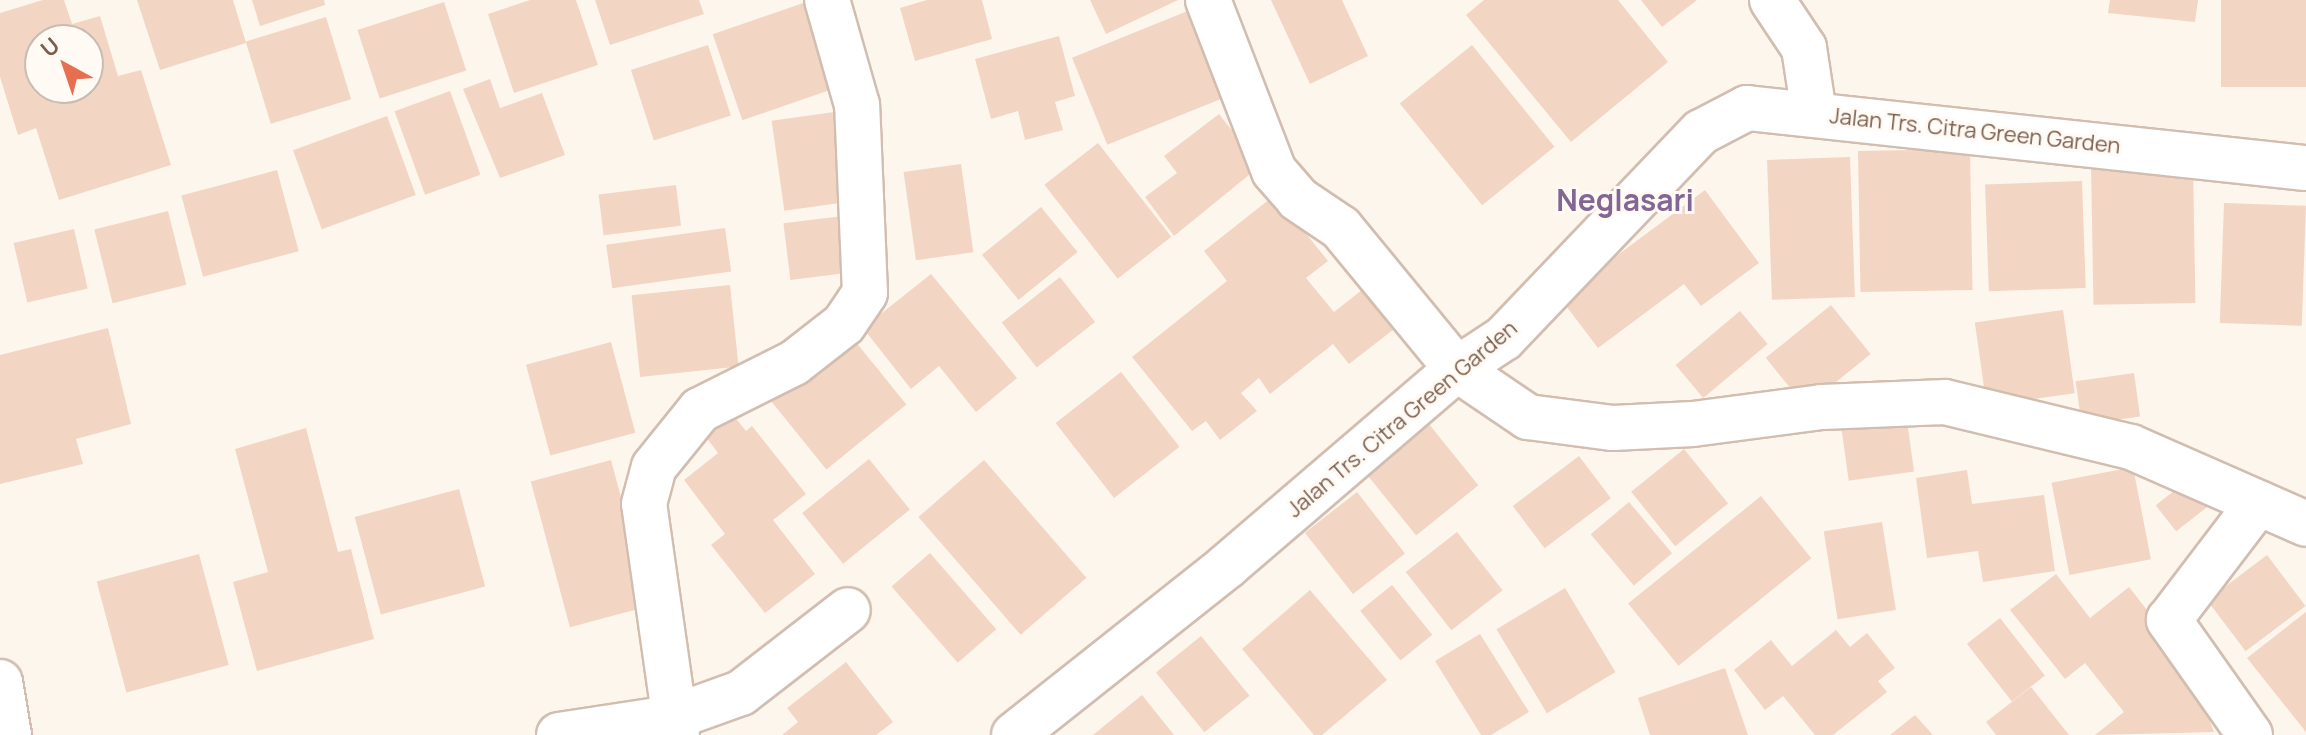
<!DOCTYPE html>
<style>
body{margin:0}
#map{position:relative;width:2306px;height:735px;overflow:hidden;background:#fdf6ec;font-family:Manrope,sans-serif}
div>[style]{position:absolute}
.building>*{inset:0;background:#f3d5c3;transform-origin:0 0}
.roads{filter:drop-shadow(2px 0 #d1beb0) drop-shadow(-2px 0 #d1beb0) drop-shadow(0 2px #d1beb0) drop-shadow(0 -2px #d1beb0)}
.street>*{height:44px;margin:-22px;padding:0 22px;transform-origin:22px;border-radius:22px;background:#fff}
span{translate:-50% -50%;white-space:nowrap;text-align:center;line-height:1.15;-webkit-text-stroke:6px #fffaf3;paint-order:stroke}
.street-label{font-size:22px;color:#7a5c4d}
.district-label{font-size:30px;color:#846695;font-weight:700}
.north{position:absolute;left:24px;top:24px;width:80px;height:80px;box-sizing:border-box;background:#fffaf3;border:2px solid #cabbb1;border-radius:50%;rotate:320deg;font-size:22px;font-weight:700;line-height:32px;text-align:center;color:#7a5c4d}
.north::after{content:'';display:block;margin:auto;width:28px;height:36px;background:#e76f51;clip-path:polygon(50% 0,100% 100%,50% 72%,0 100%)}
</style>
<div id="map">
<div class="building">
<i style="clip-path:polygon(evenodd,43px 0,64px 0,72px 24px,100px 16px,118px 76px,141px 70px,171px 165px,59px 200px,36px 128px,18px 135px,0 77px,0 13px,43px 0,40px 40px,88px 40px,88px 88px,40px 88px,40px 40px)"></i>
<i style="clip-path:polygon(137px 0,233px 0,246px 43px,160px 70px)"></i>
<i style="clip-path:polygon(252px 0,324px 0,325px 5px,260px 26px)"></i>
<i style="clip-path:polygon(530px 0,576px 0,598px 65px,514px 93px,488px 14px)"></i>
<i style="clip-path:polygon(595px 0,699px 0,704px 14px,610px 45px)"></i>
<i style="left:812px;top:0;width:91px;height:105px;rotate:71deg"></i>
<i style="clip-path:polygon(927px 0,982px 0,992px 39px,915px 61px,900px 8px)"></i>
<i style="clip-path:polygon(1090px 0,1178px 0,1106px 34px)"></i>
<i style="clip-path:polygon(1271px 0,1342px 0,1368px 56px,1310px 84px)"></i>
<i style="clip-path:polygon(1484px 0,1618px 0,1668px 62px,1571px 142px,1466px 15px)"></i>
<i style="clip-path:polygon(1641px 0,1697px 0,1662px 27px)"></i>
<i style="clip-path:polygon(2110px 0,2198px 0,2195px 22px,2108px 13px)"></i>
<i style="left:2221px;top:0;width:85px;height:87px"></i>
<i style="left:444px;top:2px;width:72px;height:91px;rotate:72deg"></i>
<i style="left:1200px;top:6px;width:94px;height:138px;rotate:68deg"></i>
<i style="left:326px;top:17px;width:86px;height:84px;rotate:73deg"></i>
<i style="clip-path:polygon(1059px 36px,1075px 96px,1055px 102px,1063px 130px,1025px 140px,1018px 111px,991px 119px,975px 59px)"></i>
<i style="left:708px;top:45px;width:74px;height:81px;rotate:72deg"></i>
<i style="left:1472px;top:45px;width:131px;height:93px;rotate:51deg"></i>
<i style="clip-path:polygon(490px 79px,500px 108px,542px 93px,565px 155px,500px 178px,463px 89px)"></i>
<i style="left:450px;top:91px;width:89px;height:59px;rotate:70deg"></i>
<i style="left:841px;top:111px;width:91px;height:70px;rotate:82deg"></i>
<i style="clip-path:polygon(1219px 114px,1260px 166px,1174px 236px,1145px 197px,1177px 173px,1164px 156px)"></i>
<i style="left:387px;top:116px;width:84px;height:100px;rotate:70deg"></i>
<i style="left:1098px;top:143px;width:119px;height:68px;rotate:52deg"></i>
<i style="left:1970px;top:149px;width:141px;height:112px;rotate:89deg"></i>
<i style="left:1850px;top:157px;width:140px;height:83px;rotate:88deg"></i>
<i style="left:2193px;top:163px;width:140px;height:102px;rotate:89deg"></i>
<i style="left:961px;top:164px;width:89px;height:58px;rotate:82deg"></i>
<i style="left:277px;top:170px;width:84px;height:99px;rotate:75deg"></i>
<i style="left:2082px;top:181px;width:107px;height:97px;rotate:88deg"></i>
<i style="left:676px;top:185px;width:41px;height:78px;rotate:83deg"></i>
<i style="clip-path:polygon(1705px 190px,1759px 263px,1701px 306px,1684px 284px,1598px 348px,1560px 298px)"></i>
<i style="clip-path:polygon(1275px 195px,1328px 261px,1306px 278px,1334px 312px,1367px 286px,1398px 326px,1349px 364px,1333px 344px,1270px 394px,1259px 378px,1241px 393px,1257px 411px,1220px 440px,1206px 421px,1192px 431px,1132px 357px,1227px 281px,1204px 251px)"></i>
<i style="left:2224px;top:203px;width:82px;height:120px;rotate:2deg"></i>
<i style="left:1041px;top:207px;width:58px;height:76px;rotate:51deg"></i>
<i style="left:168px;top:211px;width:76px;height:76px;rotate:76deg"></i>
<i style="left:843px;top:216px;width:57px;height:60px;rotate:83deg"></i>
<i style="left:725px;top:228px;width:44px;height:120px;rotate:82deg"></i>
<i style="left:74px;top:229px;width:61px;height:62px;rotate:77deg"></i>
<i style="clip-path:polygon(931px 274px,1017px 378px,976px 412px,939px 366px,911px 389px,863px 328px)"></i>
<i style="left:1060px;top:277px;width:57px;height:74px;rotate:52deg"></i>
<i style="left:730px;top:285px;width:82px;height:99px;rotate:84deg"></i>
<i style="left:1831px;top:305px;width:63px;height:84px;rotate:51deg"></i>
<i style="left:2063px;top:310px;width:84px;height:89px;rotate:82deg"></i>
<i style="left:1740px;top:311px;width:43px;height:84px;rotate:50deg"></i>
<i style="clip-path:polygon(108px 328px,131px 424px,76px 439px,83px 464px,0 484px,0 355px)"></i>
<i style="left:846px;top:330px;width:96px;height:103px;rotate:51deg"></i>
<i style="left:611px;top:342px;width:94px;height:88px;rotate:75deg"></i>
<i style="left:1121px;top:372px;width:95px;height:83px;rotate:52deg"></i>
<i style="left:2134px;top:373px;width:44px;height:59px;rotate:82deg"></i>
<i style="clip-path:polygon(733px 415px,746px 431px,752px 426px,806px 494px,773px 520px,815px 574px,765px 613px,711px 545px,725px 534px,684px 480px,718px 453px,706px 437px)"></i>
<i style="left:1907px;top:421px;width:51px;height:66px;rotate:82deg"></i>
<i style="left:1428px;top:423px;width:80px;height:80px;rotate:51deg"></i>
<i style="clip-path:polygon(306px 428px,338px 552px,351px 549px,374px 639px,257px 671px,233px 582px,268px 572px,235px 449px)"></i>
<i style="left:1684px;top:449px;width:70px;height:68px;rotate:51deg"></i>
<i style="left:1579px;top:456px;width:53px;height:83px;rotate:53deg"></i>
<i style="left:869px;top:459px;width:65px;height:86px;rotate:51deg"></i>
<i style="left:611px;top:460px;width:151px;height:83px;rotate:75deg"></i>
<i style="left:984px;top:460px;width:156px;height:87px;rotate:49deg"></i>
<i style="left:2133px;top:467px;width:94px;height:83px;rotate:79deg"></i>
<i style="clip-path:polygon(1967px 470px,1972px 504px,2044px 495px,2055px 571px,1983px 582px,1978px 551px,1927px 558px,1916px 478px)"></i>
<i style="left:2192px;top:477px;width:33px;height:46px;rotate:52deg"></i>
<i style="left:459px;top:489px;width:101px;height:108px;rotate:75deg"></i>
<i style="left:1357px;top:492px;width:78px;height:66px;rotate:52deg"></i>
<i style="left:1761px;top:496px;width:80px;height:171px;rotate:51deg"></i>
<i style="left:1629px;top:502px;width:67px;height:50px;rotate:50deg"></i>
<i style="left:1882px;top:522px;width:89px;height:59px;rotate:81deg"></i>
<i style="left:1457px;top:532px;width:74px;height:65px;rotate:52deg"></i>
<i style="left:930px;top:553px;width:101px;height:51px;rotate:49deg"></i>
<i style="left:199px;top:554px;width:115px;height:106px;rotate:75deg"></i>
<i style="left:2267px;top:555px;width:64px;height:75px;rotate:53deg"></i>
<i style="clip-path:polygon(2056px 574px,2090px 618px,2129px 587px,2187px 661px,2214px 732px,2095px 735px,2124px 712px,2085px 663px,2065px 679px,2010px 610px)"></i>
<i style="left:1392px;top:585px;width:64px;height:41px;rotate:51deg"></i>
<i style="left:1565px;top:588px;width:98px;height:80px;rotate:59deg"></i>
<i style="clip-path:polygon(1310px 590px,1387px 680px,1322px 735px,1314px 735px,1242px 649px)"></i>
<i style="clip-path:polygon(2306px 612px,2306px 732px,2247px 658px)"></i>
<i style="left:2000px;top:618px;width:73px;height:42px;rotate:52deg"></i>
<i style="clip-path:polygon(1836px 630px,1850px 647px,1867px 633px,1895px 668px,1878px 681px,1887px 692px,1833px 735px,1815px 735px,1783px 696px,1765px 710px,1734px 670px,1771px 640px,1792px 666px)"></i>
<i style="clip-path:polygon(1480px 634px,1529px 712px,1491px 735px,1481px 735px,1435px 661px)"></i>
<i style="left:1201px;top:636px;width:77px;height:58px;rotate:51deg"></i>
<i style="clip-path:polygon(846px 662px,893px 722px,876px 735px,782px 735px,798px 722px,787px 708px)"></i>
<i style="clip-path:polygon(1725px 668px,1748px 735px,1650px 735px,1638px 698px)"></i>
<i style="clip-path:polygon(2031px 687px,2069px 735px,1996px 735px,1986px 722px)"></i>
<i style="clip-path:polygon(1142px 695px,1174px 735px,1093px 735px)"></i>
<i style="clip-path:polygon(1915px 715px,1933px 735px,1890px 735px)"></i>
</div>
<div class="roads">
<div class="street">
<i style="left:1208px;top:0;width:183px;rotate:68.9deg"></i>
<i style="left:1274px;top:171px;width:37px;rotate:49deg"></i>
<i style="left:1298px;top:199px;width:52px;rotate:34deg"></i>
<i style="left:1341px;top:228px;width:183px;rotate:50.6deg"></i>
<i style="left:1457px;top:369px;width:86px;rotate:34.1deg"></i>
<i style="left:1528px;top:417px;width:86px;rotate:7.4deg"></i>
<i style="left:1613px;top:428px;width:80px;rotate:-2.9deg"></i>
<i style="left:1693px;top:424px;width:130px;rotate:-7.5deg"></i>
<i style="left:1822px;top:407px;width:123px;rotate:-2.3deg"></i>
<i style="left:1945px;top:402px;width:191px;rotate:13.6deg"></i>
<i style="left:2131px;top:447px;width:191px;rotate:23.7deg"></i>
<i style="left:1772px;top:0;width:58px;rotate:56.3deg"></i>
<i style="left:1804px;top:48px;width:66px;rotate:81.3deg"></i>
<i style="left:0;top:682px;width:54px;rotate:80.4deg"></i>
<i style="left:559px;top:735px;width:113px;rotate:-8.6deg"></i>
<i style="left:671px;top:718px;width:74px;rotate:-19.7deg"></i>
<i style="left:741px;top:693px;width:135px;rotate:-37.8deg"></i>
<i style="left:677px;top:735px;width:233px;rotate:-98.1deg"></i>
<i style="left:644px;top:504px;width:38px;rotate:-75deg"></i>
<i style="left:654px;top:467px;width:73px;rotate:-51.1deg"></i>
<i style="left:700px;top:410px;width:105px;rotate:-26.6deg"></i>
<i style="left:794px;top:363px;width:63px;rotate:-38deg"></i>
<i style="left:844px;top:324px;width:37px;rotate:-56deg"></i>
<i style="left:865px;top:293px;width:188px;rotate:-92.4deg"></i>
<i style="left:857px;top:105px;width:109px;rotate:-105.9deg"></i>
<i style="left:1014px;top:735px;width:272px;rotate:-38.4deg"></i>
<i style="left:1227px;top:566px;width:303px;rotate:-40.6deg"></i>
<i style="left:1457px;top:369px;width:56px;rotate:-33.4deg"></i>
<i style="left:1504px;top:338px;width:285px;rotate:-46.3deg"></i>
<i style="left:1701px;top:132px;width:52px;rotate:-27.6deg"></i>
<i style="left:1747px;top:108px;width:562px;rotate:6.13deg"></i>
<i style="left:2250px;top:735px;width:141px;rotate:-125.2deg"></i>
<i style="left:2169px;top:620px;width:147px;rotate:-52.7deg"></i>
</div>
</div>
<div class="street-label">
<span style="left:1975px;top:131px;rotate:6deg">Jalan Trs. Citra Green Garden</span>
<span style="left:1402px;top:419px;rotate:-40deg">Jalan Trs. Citra Green Garden</span>
</div>
<div class="district-label">
<span style="left:1625px;top:200px">Neglasari</span>
</div>
<div class="north">U</div>
</div>
